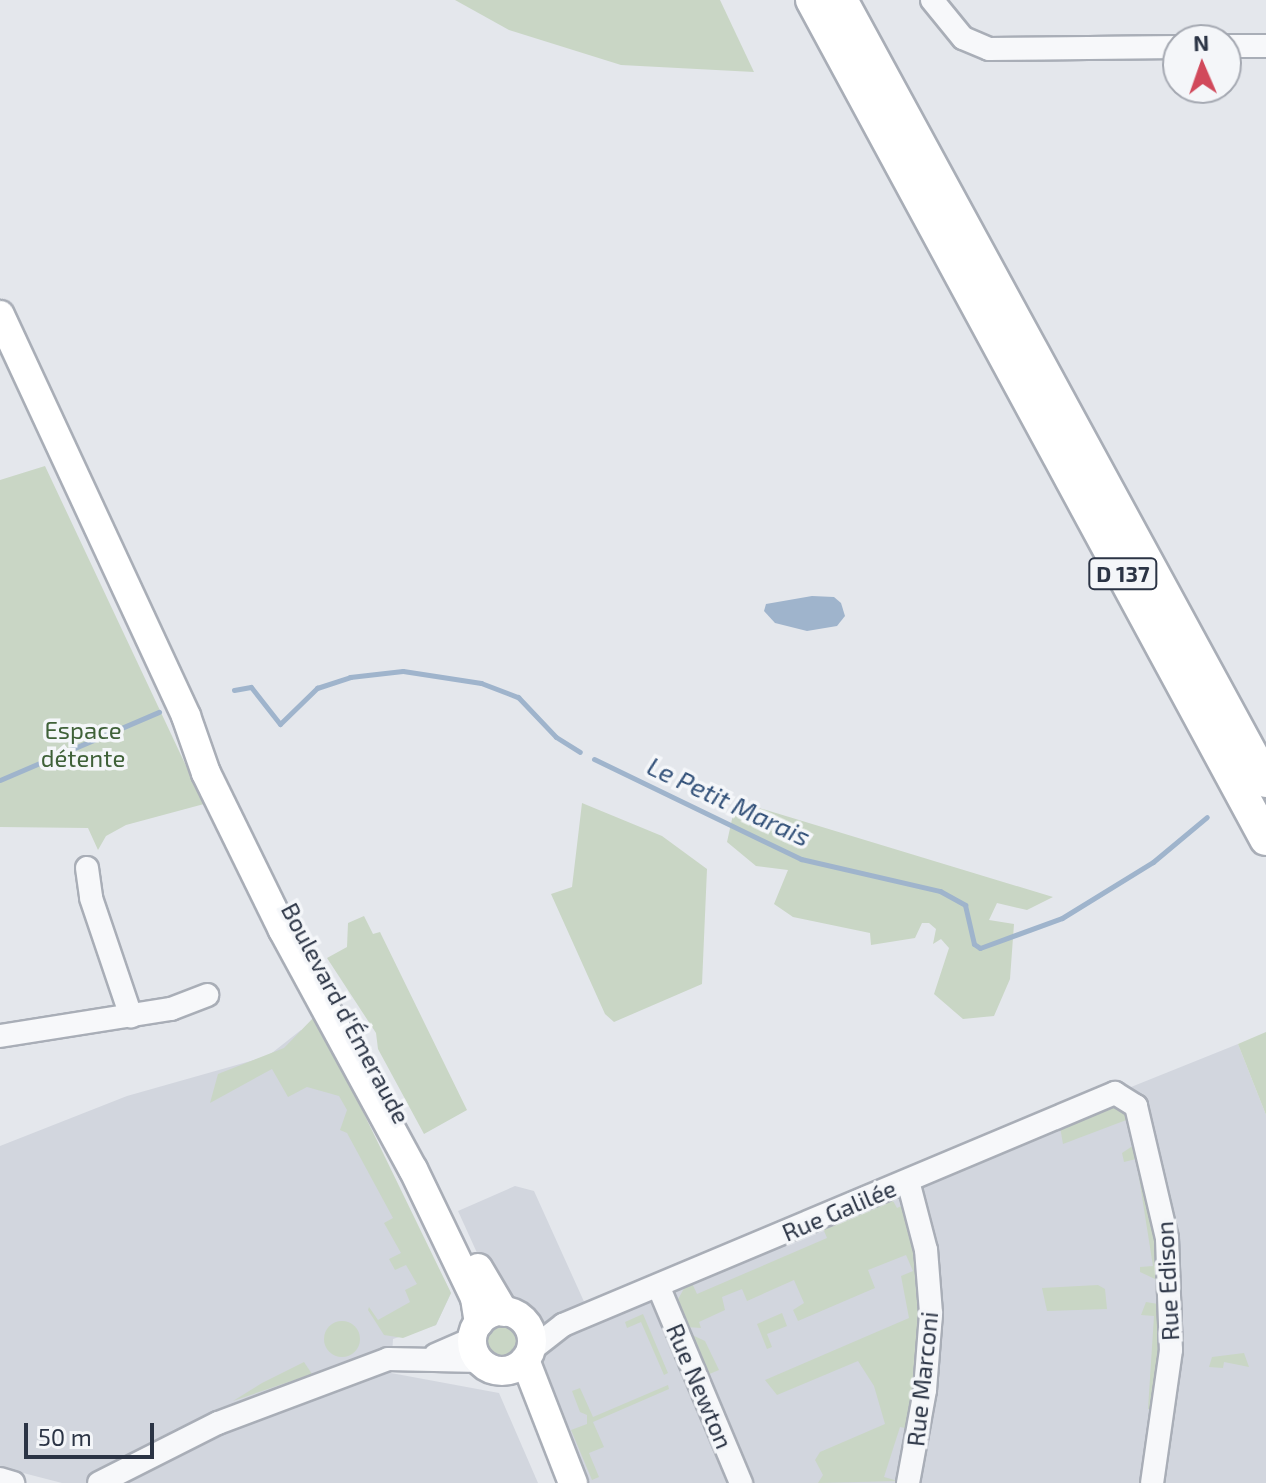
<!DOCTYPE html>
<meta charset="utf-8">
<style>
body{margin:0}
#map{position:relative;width:1266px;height:1483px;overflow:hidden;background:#e4e7ec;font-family:"Exo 2",sans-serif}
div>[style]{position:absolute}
.built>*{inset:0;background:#d2d6de}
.green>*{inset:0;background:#c9d6c5}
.round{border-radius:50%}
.water>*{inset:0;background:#9fb4cc}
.stream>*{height:5px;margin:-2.5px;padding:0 2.5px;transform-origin:2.5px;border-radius:2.5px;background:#9fb4cc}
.roads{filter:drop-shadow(2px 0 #a9aeb7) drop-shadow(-2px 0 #a9aeb7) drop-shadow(0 2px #a9aeb7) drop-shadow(0 -2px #a9aeb7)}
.minor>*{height:22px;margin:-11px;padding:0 11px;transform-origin:11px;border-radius:11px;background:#f7f8fa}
.major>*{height:28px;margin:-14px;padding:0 14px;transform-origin:14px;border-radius:14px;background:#fff}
.major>.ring{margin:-14px;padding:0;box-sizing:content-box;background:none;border:28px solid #fff;border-radius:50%}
.highway>*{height:32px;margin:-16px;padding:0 16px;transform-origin:16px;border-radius:16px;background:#fff}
span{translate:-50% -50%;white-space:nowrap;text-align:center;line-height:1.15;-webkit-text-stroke:7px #f4f6f9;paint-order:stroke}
.shield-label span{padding:2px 6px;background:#f4f6f9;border:2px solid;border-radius:6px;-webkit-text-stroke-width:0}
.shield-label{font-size:22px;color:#2b3445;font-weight:700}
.park-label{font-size:24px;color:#3f6138}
.street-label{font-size:24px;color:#2b3445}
.water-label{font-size:26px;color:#34527a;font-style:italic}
.north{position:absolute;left:1162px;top:24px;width:80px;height:80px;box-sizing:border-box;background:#f4f6f9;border:2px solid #a4a8b1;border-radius:50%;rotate:358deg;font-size:22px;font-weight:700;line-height:32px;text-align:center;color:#2b3445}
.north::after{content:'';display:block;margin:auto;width:28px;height:36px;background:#d1495b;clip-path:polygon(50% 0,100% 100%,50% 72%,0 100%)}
.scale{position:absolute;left:24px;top:1423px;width:130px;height:36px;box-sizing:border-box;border:4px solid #2b3445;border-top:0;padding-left:10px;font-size:24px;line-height:28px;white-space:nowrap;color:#2b3445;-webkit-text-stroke:6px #f4f6f9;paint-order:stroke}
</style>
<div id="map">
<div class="built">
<i style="clip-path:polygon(301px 1030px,352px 1086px,351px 1095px,451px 1293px,436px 1325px,393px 1339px,391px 1373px,499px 1393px,538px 1483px,62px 1483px,0 1467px,0 1146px,127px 1096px,268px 1056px)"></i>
<i style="clip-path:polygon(1238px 1044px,1266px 1115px,1266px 1483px,577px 1483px,539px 1393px,538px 1334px,532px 1320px,493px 1288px,458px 1211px,515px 1186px,534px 1191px,586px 1306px)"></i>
</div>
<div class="green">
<i style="clip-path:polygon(455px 0,720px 0,754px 72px,621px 65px,509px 30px)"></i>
<i style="clip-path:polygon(45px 466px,204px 804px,126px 825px,106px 836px,98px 850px,88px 828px,0 827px,0 480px)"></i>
<i style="clip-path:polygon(736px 801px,1053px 897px,1027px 910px,997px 903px,989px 920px,1014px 924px,1010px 979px,994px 1016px,963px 1019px,934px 994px,949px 948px,941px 939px,933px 944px,936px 929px,929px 923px,922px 923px,915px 938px,871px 945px,870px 933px,793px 917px,774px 904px,788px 870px,756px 866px,727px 842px)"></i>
<i style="clip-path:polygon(582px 803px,662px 836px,707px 869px,702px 984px,614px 1022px,605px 1014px,551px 894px,572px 887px)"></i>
<i style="clip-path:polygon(364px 916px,373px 934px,380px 932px,467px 1110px,424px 1134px,378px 1049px,376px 1033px,327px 958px,347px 947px,348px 923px)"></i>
<i style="clip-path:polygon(316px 1015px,451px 1293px,436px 1325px,403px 1338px,384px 1335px,368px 1310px,369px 1307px,378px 1320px,410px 1302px,405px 1290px,417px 1284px,406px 1265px,395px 1270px,389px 1259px,401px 1253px,384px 1223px,393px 1218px,347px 1133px,340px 1130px,347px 1110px,339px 1096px,307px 1087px,288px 1097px,272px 1069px,210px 1103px,218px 1074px,284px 1048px)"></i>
<i style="clip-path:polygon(1266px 1032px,1266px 1115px,1238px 1044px)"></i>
<i style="clip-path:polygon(1108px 1105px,1123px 1109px,1129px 1119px,1063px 1144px,1060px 1127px)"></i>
<i style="clip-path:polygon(1134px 1145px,1155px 1214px,1155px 1279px,1140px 1272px,1140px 1267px,1153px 1266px,1136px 1159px,1124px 1162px,1122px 1153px)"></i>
<i style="clip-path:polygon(886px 1199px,892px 1199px,897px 1208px,906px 1204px,914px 1224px,922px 1313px,910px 1429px,900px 1427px,884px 1477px,898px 1481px,818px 1483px,823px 1475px,815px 1460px,820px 1452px,885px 1424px,874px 1386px,858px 1361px,777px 1395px,765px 1380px,909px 1318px,901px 1276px,913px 1271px,906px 1255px,868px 1270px,875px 1288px,798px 1321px,793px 1310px,804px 1303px,794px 1280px,747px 1301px,742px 1289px,722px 1297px,725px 1310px,699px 1322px,701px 1328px,687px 1327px,677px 1301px,687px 1283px,691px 1281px,697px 1294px,827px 1238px,822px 1226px)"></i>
<i style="clip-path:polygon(1098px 1285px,1105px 1289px,1107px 1309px,1047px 1311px,1042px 1288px)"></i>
<i style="clip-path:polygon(1146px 1302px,1158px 1304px,1163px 1315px,1156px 1410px,1148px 1409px,1154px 1316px,1141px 1315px)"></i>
<i style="clip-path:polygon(782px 1313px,787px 1326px,767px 1334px,772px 1347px,767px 1349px,757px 1324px)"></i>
<i style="clip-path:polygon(643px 1314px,668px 1373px,664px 1375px,641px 1322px,627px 1328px,625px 1322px)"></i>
<i class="round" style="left:324px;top:1321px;width:36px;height:36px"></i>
<i class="round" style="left:486px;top:1326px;width:32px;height:32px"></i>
<i style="clip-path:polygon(690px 1334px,705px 1341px,719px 1370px,707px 1375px)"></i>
<i style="clip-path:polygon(1244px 1353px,1249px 1367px,1224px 1362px,1223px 1368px,1209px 1367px,1212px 1357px)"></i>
<i style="clip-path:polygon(304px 1362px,312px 1374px,233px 1401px,262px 1383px)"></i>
<i style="clip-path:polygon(668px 1385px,669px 1389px,593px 1422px,604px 1447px,589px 1453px,599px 1477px,592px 1480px,571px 1430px,587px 1424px,587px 1415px,580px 1412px,572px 1391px,580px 1388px,593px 1417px)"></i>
</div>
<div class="water">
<i style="clip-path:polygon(812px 596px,834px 597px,841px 603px,845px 616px,837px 626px,807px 631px,775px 623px,764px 611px,766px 604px)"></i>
</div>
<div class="stream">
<i style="left:234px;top:690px;width:17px;rotate:-10deg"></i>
<i style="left:251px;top:687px;width:47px;rotate:51.9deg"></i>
<i style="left:280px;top:724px;width:52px;rotate:-44.2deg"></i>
<i style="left:317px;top:688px;width:35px;rotate:-18deg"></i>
<i style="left:350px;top:677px;width:53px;rotate:-6.5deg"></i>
<i style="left:403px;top:671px;width:79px;rotate:8.7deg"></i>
<i style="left:481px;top:683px;width:40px;rotate:21deg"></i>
<i style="left:518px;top:697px;width:55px;rotate:46.5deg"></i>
<i style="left:556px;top:737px;width:28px;rotate:32deg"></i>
<i style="left:594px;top:759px;width:230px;rotate:25.8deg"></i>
<i style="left:801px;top:859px;width:143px;rotate:13deg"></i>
<i style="left:940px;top:891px;width:29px;rotate:29deg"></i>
<i style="left:965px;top:905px;width:40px;rotate:77deg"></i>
<i style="left:974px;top:944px;width:7px;rotate:34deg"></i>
<i style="left:980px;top:948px;width:87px;rotate:-20.1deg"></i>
<i style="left:1062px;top:918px;width:107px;rotate:-31.6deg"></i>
<i style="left:1153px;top:862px;width:70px;rotate:-39.8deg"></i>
<i style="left:0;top:780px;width:173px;rotate:-23.2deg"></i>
</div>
<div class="roads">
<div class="minor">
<i style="left:932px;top:0;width:49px;rotate:50.8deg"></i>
<i style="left:963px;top:38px;width:28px;rotate:23deg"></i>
<i style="left:989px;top:49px;width:189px;rotate:-0.6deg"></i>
<i style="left:1226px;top:46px;width:40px"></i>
<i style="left:87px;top:868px;width:30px;rotate:82deg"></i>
<i style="left:91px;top:898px;width:125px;rotate:71.3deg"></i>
<i style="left:0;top:1036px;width:173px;rotate:-9deg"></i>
<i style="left:171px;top:1009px;width:39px;rotate:-21deg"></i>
<i style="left:659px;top:1288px;width:212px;rotate:67.2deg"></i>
<i style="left:531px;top:1350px;width:41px;rotate:-38deg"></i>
<i style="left:563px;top:1325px;width:599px;rotate:-22.8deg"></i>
<i style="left:1115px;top:1093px;width:25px;rotate:32deg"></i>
<i style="left:1136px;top:1106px;width:136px;rotate:76.8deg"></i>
<i style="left:1167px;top:1238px;width:112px;rotate:88deg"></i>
<i style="left:1171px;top:1350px;width:134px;rotate:98.1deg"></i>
<i style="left:435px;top:1355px;width:40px;rotate:-23.4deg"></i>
<i style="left:0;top:1479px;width:14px;rotate:17deg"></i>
<i style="left:99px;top:1483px;width:133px;rotate:-26.8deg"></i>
<i style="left:218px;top:1423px;width:182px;rotate:-20.6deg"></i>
<i style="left:388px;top:1359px;width:92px;rotate:1.2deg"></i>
<i style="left:908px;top:1483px;width:95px;rotate:-79.6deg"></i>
<i style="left:925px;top:1390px;width:77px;rotate:-85.5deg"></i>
<i style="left:931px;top:1313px;width:63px;rotate:-94.5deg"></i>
<i style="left:926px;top:1250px;width:71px;rotate:-104.6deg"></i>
</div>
<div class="major">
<i style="left:0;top:315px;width:442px;rotate:65.1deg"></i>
<i style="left:186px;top:716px;width:60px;rotate:70.7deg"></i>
<i style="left:206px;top:773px;width:175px;rotate:63.9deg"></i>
<i style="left:283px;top:930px;width:272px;rotate:61.5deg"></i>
<i style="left:413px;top:1169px;width:143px;rotate:64.3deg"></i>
<i style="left:475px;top:1298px;width:25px;rotate:81deg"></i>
<i style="left:478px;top:1268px;width:51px;rotate:59.4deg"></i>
<i class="ring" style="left:472px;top:1311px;width:32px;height:32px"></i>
<i style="left:525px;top:1360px;width:132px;rotate:68.7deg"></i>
</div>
<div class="highway">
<i style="left:812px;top:0;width:954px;rotate:61.58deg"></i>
<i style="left:841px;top:0;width:889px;rotate:61.45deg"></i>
</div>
</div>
<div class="shield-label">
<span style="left:1123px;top:574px">D 137</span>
</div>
<div class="park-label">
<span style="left:83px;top:744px">Espace<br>détente</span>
</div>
<div class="street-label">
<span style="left:346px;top:1013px;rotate:62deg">Boulevard d'Émeraude</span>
<span style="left:839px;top:1210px;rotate:-23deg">Rue Galilée</span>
<span style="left:1167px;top:1281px;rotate:-93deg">Rue Edison</span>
<span style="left:922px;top:1379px;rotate:-84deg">Rue Marconi</span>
<span style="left:700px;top:1386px;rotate:67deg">Rue Newton</span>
</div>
<div class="water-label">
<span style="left:729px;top:801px;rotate:25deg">Le Petit Marais</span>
</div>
<div class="north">N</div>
<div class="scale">50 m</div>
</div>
